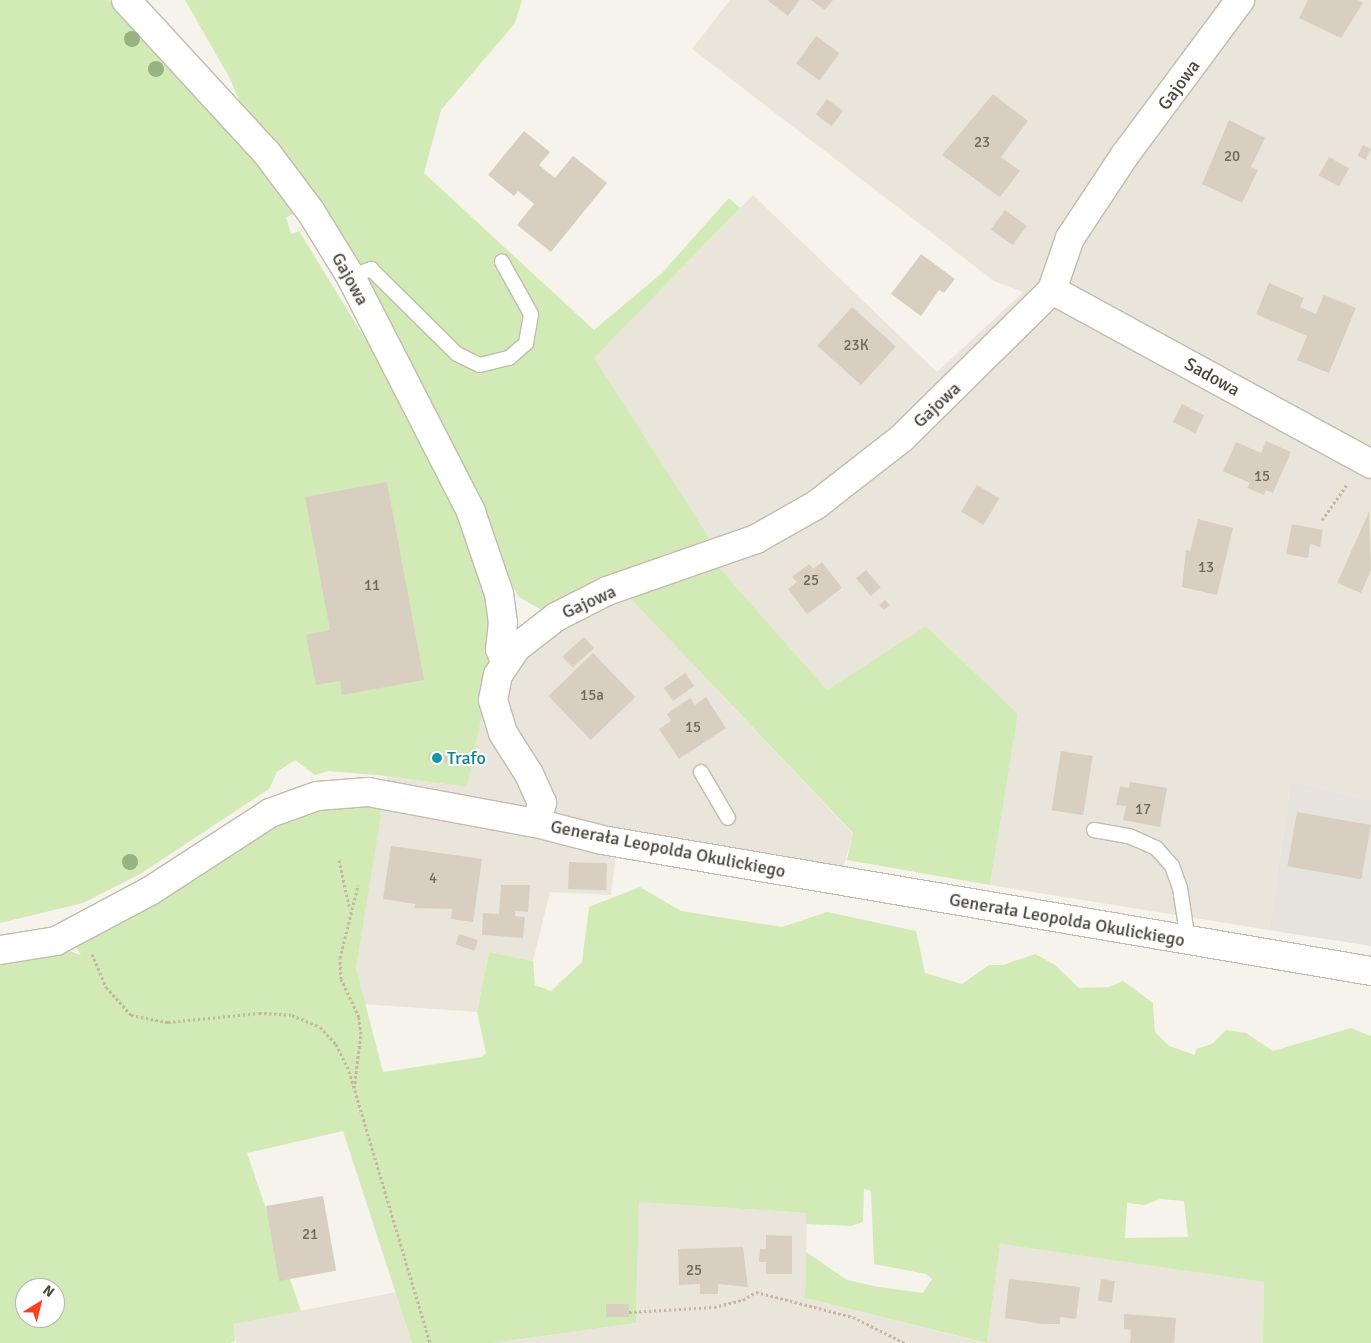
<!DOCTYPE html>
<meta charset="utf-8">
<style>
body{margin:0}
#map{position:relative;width:1371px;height:1343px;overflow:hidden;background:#f6f3ec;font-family:Signika,sans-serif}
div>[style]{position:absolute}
.residential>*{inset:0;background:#eae5da}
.industrial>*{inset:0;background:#e6e2dd}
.green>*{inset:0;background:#d2eab5}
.building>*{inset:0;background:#d8cfc1;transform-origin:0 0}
.path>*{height:3px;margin-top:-1.5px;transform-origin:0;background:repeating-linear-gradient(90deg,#c4b79f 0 2.5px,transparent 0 5px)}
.roads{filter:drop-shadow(1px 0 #c2bbae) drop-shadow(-1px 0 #c2bbae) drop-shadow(0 1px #c2bbae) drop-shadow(0 -1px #c2bbae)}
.lane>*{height:14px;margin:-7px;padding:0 7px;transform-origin:7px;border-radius:7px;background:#fff}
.street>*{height:28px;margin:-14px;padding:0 14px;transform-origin:14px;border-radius:14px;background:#fff}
.trees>*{width:16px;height:16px;margin:-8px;border-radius:50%;background:#97b381}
.dots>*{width:14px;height:14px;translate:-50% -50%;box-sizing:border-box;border:2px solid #fff;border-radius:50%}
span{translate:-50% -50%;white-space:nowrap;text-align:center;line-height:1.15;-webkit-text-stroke:4px #fff;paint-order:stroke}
.number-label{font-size:15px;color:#6e675b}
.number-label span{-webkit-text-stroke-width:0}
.street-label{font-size:18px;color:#4b4439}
.culture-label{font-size:18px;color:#0d838f}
.left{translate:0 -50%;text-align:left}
.north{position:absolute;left:15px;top:1278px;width:50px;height:50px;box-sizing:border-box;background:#fff;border:1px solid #b7b4b0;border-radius:50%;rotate:36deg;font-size:14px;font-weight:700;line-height:20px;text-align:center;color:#4b4439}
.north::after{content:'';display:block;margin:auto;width:18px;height:22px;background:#fc3f1d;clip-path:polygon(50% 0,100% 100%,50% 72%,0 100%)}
</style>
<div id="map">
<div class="residential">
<i style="clip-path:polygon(730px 0,1371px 0,1371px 800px,1291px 782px,1269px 930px,990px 885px,1018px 714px,926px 626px,827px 690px,717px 565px,707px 534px,593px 358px,753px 195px,937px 372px,1023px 292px,994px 281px,692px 49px)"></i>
<i style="clip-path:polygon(629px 597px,853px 834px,841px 875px,618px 835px,611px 895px,550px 892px,533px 961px,489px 952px,477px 1012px,363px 1004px,356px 968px,387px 776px,467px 787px,494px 659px,555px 608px)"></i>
<i style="clip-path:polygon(639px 1202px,807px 1213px,805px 1298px,985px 1343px,495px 1343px,636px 1323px)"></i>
<i style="clip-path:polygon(1000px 1244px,1264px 1282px,1263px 1343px,987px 1343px)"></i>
<i style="clip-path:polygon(396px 1292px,412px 1343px,236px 1343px,234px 1324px)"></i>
</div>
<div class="industrial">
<i style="clip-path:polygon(1291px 782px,1371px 800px,1371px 946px,1269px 930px)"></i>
</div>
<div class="green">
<i style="clip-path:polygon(0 0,108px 0,218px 114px,297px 213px,286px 217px,291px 234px,299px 231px,383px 368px,491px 581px,494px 659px,467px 787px,387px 776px,328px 771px,315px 775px,295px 760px,277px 772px,269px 789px,140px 874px,83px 903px,0 923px)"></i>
<i style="clip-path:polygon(185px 0,522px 0,515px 23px,441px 110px,424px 173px,594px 330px,662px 273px,729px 198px,740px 208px,594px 358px,707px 534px,711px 546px,555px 608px,540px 609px,519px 597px,253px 131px,229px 77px)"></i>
<i style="clip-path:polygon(717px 565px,827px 690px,926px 626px,1018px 714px,990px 885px,847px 860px,853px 833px,629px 597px)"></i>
<i style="clip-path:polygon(evenodd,383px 803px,356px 968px,383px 1072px,482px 1057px,486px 1053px,477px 1012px,489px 952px,533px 961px,535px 985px,551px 991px,582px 962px,589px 907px,640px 887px,681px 911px,782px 927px,827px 912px,916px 931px,925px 973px,962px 984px,989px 965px,1003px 965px,1035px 954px,1055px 965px,1079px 988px,1109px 987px,1123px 981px,1153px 1003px,1155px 1032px,1169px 1046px,1195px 1055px,1196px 1049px,1212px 1044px,1226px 1030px,1246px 1033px,1273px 1051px,1351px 1028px,1371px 1036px,1371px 1343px,1263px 1343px,1264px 1282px,1000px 1244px,987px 1343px,805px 1298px,806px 1252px,847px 1280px,879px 1287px,923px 1293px,932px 1279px,926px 1274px,874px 1264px,871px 1191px,864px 1189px,863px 1222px,851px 1226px,806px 1224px,806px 1213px,639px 1202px,636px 1323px,494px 1343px,412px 1343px,343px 1131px,247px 1153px,301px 1311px,234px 1324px,235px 1341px,230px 1343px,0 1343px,0 965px,64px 949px,81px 955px,71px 939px,295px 808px,383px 803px,1160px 1199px,1184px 1201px,1188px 1237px,1125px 1238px,1127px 1203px,1145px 1205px,1160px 1199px,383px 803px,25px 1288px,55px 1288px,55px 1318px,25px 1318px,25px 1288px)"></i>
</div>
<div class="building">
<i style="clip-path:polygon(767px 0,799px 0,788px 16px)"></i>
<i style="clip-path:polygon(811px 0,833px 0,825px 10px)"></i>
<i style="clip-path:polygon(1308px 0,1358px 0,1363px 3px,1341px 38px,1299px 18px)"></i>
<i style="left:816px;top:36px;width:29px;height:34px;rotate:36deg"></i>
<i style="clip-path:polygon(993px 94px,1028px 121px,1001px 157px,1020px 171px,1000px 197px,942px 155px)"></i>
<i style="left:827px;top:99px;width:20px;height:19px;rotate:37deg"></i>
<i style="clip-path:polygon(1229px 120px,1265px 138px,1251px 167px,1258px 170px,1242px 203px,1202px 184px)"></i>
<i style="clip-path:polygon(524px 131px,550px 152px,539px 165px,555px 178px,573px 156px,607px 183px,551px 252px,517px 225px,534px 204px,518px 191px,514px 196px,488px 175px)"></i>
<i style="left:1363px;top:145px;width:9px;height:12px;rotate:27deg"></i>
<i style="left:1329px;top:157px;width:23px;height:21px;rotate:29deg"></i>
<i style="left:1005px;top:210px;width:27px;height:24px;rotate:36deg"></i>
<i style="clip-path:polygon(921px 254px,955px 279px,944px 293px,939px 290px,921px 316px,891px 294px)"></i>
<i style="clip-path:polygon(1269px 283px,1304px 298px,1300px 307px,1316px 314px,1324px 295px,1356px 308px,1329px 373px,1297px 360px,1307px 336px,1256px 314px)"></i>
<i style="left:852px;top:307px;width:59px;height:52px;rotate:42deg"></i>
<i style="left:1182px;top:404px;width:25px;height:20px;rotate:27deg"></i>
<i style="clip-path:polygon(1266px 441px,1291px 452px,1273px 493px,1266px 490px,1264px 495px,1247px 488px,1250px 483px,1223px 471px,1236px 442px,1261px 453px)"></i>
<i style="clip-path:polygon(387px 482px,424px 680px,342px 695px,340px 681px,316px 685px,306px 635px,330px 630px,305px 497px)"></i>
<i style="left:977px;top:485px;width:26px;height:31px;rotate:31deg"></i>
<i style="clip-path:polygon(1369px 512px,1371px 570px,1361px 593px,1337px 583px)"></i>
<i style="clip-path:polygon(1198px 519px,1233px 528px,1217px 595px,1182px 587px,1186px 550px,1190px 551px)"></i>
<i style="clip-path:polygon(1292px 524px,1323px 530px,1320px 547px,1310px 544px,1308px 558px,1286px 554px)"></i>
<i style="clip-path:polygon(822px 562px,842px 588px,807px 614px,788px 589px,797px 582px,792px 577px,809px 564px,813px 569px)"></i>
<i style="left:866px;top:570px;width:23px;height:13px;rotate:50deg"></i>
<i style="clip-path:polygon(885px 600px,890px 605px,884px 610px,879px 605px)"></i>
<i style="left:584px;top:637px;width:15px;height:29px;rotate:48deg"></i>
<i style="left:593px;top:653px;width:61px;height:62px;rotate:46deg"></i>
<i style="left:685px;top:673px;width:16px;height:26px;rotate:55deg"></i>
<i style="clip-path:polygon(706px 697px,726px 728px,679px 759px,659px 729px,671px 721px,667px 714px,690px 698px,695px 705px)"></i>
<i style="left:1061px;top:751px;width:32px;height:60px;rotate:9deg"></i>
<i style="left:429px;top:752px;width:19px;height:8px;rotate:9deg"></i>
<i style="clip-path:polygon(1130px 782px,1167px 788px,1160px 827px,1123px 820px,1126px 806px,1116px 805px,1120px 786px,1129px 788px)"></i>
<i style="left:1297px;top:812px;width:75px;height:55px;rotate:10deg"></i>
<i style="clip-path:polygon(391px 846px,482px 859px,473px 922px,451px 919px,452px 909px,414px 908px,415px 904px,383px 899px)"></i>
<i style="left:569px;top:862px;width:38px;height:27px;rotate:2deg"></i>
<i style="clip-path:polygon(501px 885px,530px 885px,528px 912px,515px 911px,515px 916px,525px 917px,523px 938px,482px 935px,483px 913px,499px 914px)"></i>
<i style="left:459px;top:934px;width:20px;height:11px;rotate:18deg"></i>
<i style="left:323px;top:1196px;width:76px;height:58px;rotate:80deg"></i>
<i style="clip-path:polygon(766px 1235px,792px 1236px,792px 1274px,766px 1274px,766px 1262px,759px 1262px,760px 1249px,766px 1249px)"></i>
<i style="clip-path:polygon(743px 1247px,748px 1287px,718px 1284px,718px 1294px,700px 1294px,700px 1284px,679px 1285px,678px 1249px)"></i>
<i style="clip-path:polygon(1009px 1279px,1080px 1287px,1076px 1319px,1060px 1317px,1060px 1324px,1042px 1324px,1005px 1318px)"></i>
<i style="left:1101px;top:1279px;width:14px;height:22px;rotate:8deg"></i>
<i style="left:629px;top:1304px;width:13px;height:23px;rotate:90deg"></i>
<i style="clip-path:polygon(1124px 1314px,1176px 1318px,1174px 1343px,1130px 1343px,1131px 1330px,1124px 1329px)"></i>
</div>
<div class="path">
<i style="left:1322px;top:520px;width:45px;rotate:-54.9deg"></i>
<i style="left:339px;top:860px;width:47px;rotate:77.7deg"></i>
<i style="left:92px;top:954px;width:36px;rotate:67deg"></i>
<i style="left:106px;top:987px;width:38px;rotate:48deg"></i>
<i style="left:131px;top:1015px;width:38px;rotate:11deg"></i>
<i style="left:168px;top:1022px;width:91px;rotate:-5.6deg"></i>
<i style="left:259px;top:1013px;width:33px;rotate:3deg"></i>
<i style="left:292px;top:1015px;width:30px;rotate:23deg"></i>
<i style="left:320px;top:1027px;width:23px;rotate:47deg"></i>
<i style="left:336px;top:1044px;width:30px;rotate:64deg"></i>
<i style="left:349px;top:1071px;width:284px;rotate:73.4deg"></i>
<i style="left:354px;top:1088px;width:54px;rotate:-82.6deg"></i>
<i style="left:361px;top:1034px;width:17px;rotate:-97deg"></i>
<i style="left:359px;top:1017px;width:42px;rotate:-115.3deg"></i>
<i style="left:341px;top:979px;width:21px;rotate:-93deg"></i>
<i style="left:340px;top:958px;width:75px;rotate:-76.1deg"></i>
<i style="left:629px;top:1312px;width:85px;rotate:-3.4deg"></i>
<i style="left:714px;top:1307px;width:30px;rotate:-14deg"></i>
<i style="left:743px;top:1300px;width:15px;rotate:-32deg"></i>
<i style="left:756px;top:1292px;width:100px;rotate:14.5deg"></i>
<i style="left:853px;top:1317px;width:58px;rotate:26.6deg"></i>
</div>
<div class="roads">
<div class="lane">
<i style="left:351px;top:277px;width:22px;rotate:-22deg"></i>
<i style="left:371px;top:269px;width:121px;rotate:44.7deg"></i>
<i style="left:457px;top:354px;width:25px;rotate:26deg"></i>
<i style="left:480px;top:365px;width:30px;rotate:-14deg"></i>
<i style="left:509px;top:358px;width:23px;rotate:-41deg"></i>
<i style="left:526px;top:343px;width:29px;rotate:-80deg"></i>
<i style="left:531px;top:314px;width:60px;rotate:-119.1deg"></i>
<i style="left:701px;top:772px;width:53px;rotate:59.6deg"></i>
<i style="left:1094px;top:830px;width:36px;rotate:10deg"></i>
<i style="left:1129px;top:836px;width:30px;rotate:24deg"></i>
<i style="left:1156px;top:848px;width:24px;rotate:48deg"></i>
<i style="left:1172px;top:866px;width:23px;rotate:70deg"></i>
<i style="left:1180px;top:888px;width:54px;rotate:81.4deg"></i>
</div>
<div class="street">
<i style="left:126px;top:0;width:207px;rotate:47.4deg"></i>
<i style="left:266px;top:152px;width:75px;rotate:53.1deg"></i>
<i style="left:311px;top:212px;width:76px;rotate:58.4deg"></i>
<i style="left:351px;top:277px;width:264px;rotate:62.9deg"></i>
<i style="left:471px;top:512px;width:87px;rotate:71.1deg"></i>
<i style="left:499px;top:594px;width:28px;rotate:82deg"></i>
<i style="left:503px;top:622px;width:27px;rotate:96deg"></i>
<i style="left:500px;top:649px;width:14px;rotate:69deg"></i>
<i style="left:1052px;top:290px;width:363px;rotate:28.6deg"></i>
<i style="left:536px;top:823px;width:21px;rotate:-73deg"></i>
<i style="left:542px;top:803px;width:32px;rotate:-114deg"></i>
<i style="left:529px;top:774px;width:49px;rotate:-122.4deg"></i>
<i style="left:503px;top:733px;width:34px;rotate:-107deg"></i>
<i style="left:493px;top:700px;width:25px;rotate:-79deg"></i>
<i style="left:498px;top:675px;width:32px;rotate:-56deg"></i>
<i style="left:516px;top:648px;width:51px;rotate:-37.8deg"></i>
<i style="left:556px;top:617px;width:57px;rotate:-27deg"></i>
<i style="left:607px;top:591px;width:158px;rotate:-19.2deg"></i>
<i style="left:756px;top:539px;width:69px;rotate:-29.5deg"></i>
<i style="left:816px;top:505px;width:109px;rotate:-37.9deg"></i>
<i style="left:902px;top:438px;width:211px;rotate:-44.6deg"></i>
<i style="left:1052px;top:290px;width:55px;rotate:-70.9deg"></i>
<i style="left:1070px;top:238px;width:100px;rotate:-56.5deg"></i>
<i style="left:1125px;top:155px;width:193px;rotate:-53.4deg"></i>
<i style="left:0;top:950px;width:57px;rotate:-9.1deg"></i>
<i style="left:56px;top:941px;width:106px;rotate:-28deg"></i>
<i style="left:150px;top:891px;width:143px;rotate:-33deg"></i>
<i style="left:270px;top:813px;width:50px;rotate:-19.9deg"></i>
<i style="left:317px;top:796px;width:51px;rotate:-4.5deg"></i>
<i style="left:368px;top:792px;width:171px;rotate:10.5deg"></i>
<i style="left:536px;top:823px;width:68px;rotate:14.4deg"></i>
<i style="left:602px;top:840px;width:780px;rotate:9.67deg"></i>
</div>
</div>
<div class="trees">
<i style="left:132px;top:39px"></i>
<i style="left:156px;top:69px"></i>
<i style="left:130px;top:862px"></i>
</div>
<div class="dots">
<i style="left:437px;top:758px;background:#0f9aa8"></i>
</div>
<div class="number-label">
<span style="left:982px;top:143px">23</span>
<span style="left:1232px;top:157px">20</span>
<span style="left:856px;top:346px">23K</span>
<span style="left:1262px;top:477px">15</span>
<span style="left:1206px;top:568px">13</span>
<span style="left:811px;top:581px">25</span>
<span style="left:372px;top:586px">11</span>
<span style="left:592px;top:696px">15a</span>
<span style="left:693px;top:728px">15</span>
<span style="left:1143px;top:810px">17</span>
<span style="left:433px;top:879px">4</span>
<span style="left:310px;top:1235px">21</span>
<span style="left:694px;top:1271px">25</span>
</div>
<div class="street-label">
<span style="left:1179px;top:85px;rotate:-54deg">Gajowa</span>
<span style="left:350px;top:279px;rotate:61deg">Gajowa</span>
<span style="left:1212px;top:377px;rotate:29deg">Sadowa</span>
<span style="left:937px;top:405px;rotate:-43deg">Gajowa</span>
<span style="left:589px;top:602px;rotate:-24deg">Gajowa</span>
<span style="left:668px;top:849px;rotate:11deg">Generała Leopolda Okulickiego</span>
<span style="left:1067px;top:920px;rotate:10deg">Generała Leopolda Okulickiego</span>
</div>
<div class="culture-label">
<span class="left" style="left:447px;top:758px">Trafo</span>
</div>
<div class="north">N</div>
</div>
